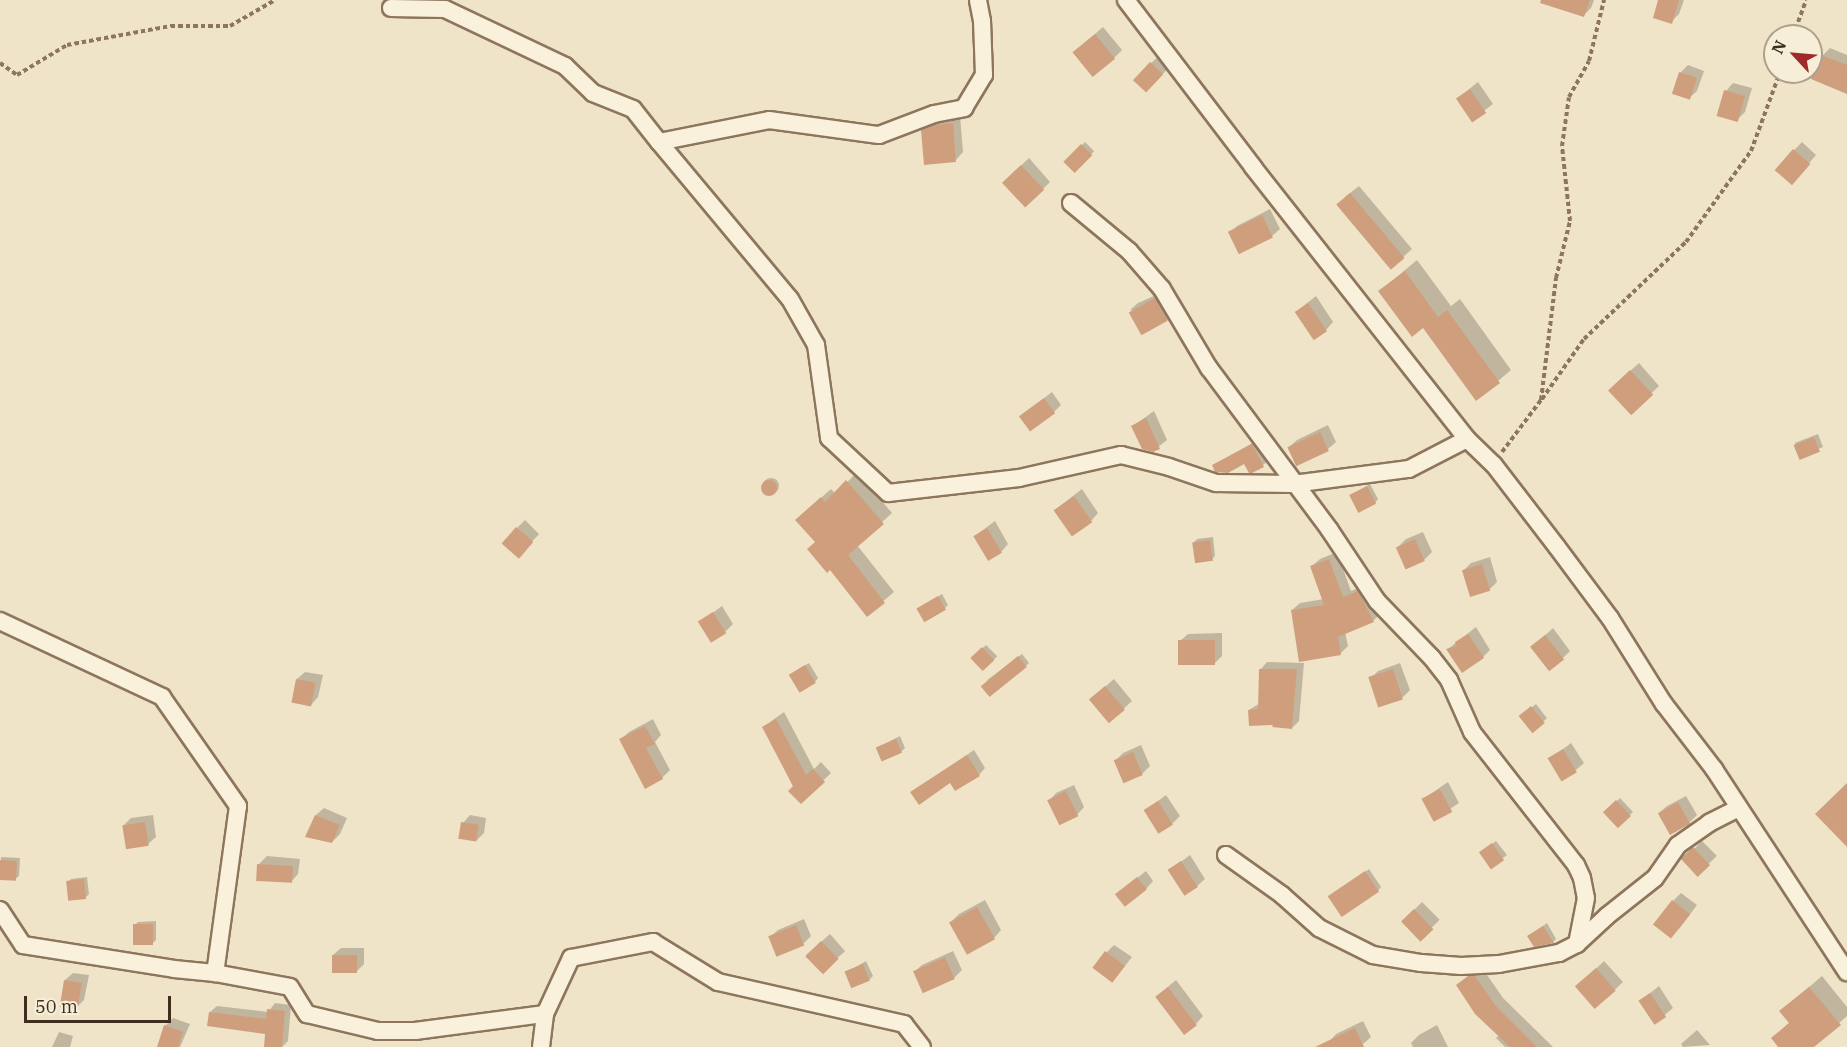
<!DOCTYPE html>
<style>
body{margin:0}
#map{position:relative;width:1847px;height:1047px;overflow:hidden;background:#f0e4c8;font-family:"IBM Plex Serif",serif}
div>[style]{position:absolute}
.shadow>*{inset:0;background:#0003;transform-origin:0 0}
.round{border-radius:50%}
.building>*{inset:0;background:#cf9f7d;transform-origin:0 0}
.path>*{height:4px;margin-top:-2px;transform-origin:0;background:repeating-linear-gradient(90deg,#8d765c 0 4.5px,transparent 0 7.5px)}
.roads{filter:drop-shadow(2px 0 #8d765c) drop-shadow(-2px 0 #8d765c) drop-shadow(0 2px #8d765c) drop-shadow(0 -2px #8d765c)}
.street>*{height:16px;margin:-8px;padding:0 8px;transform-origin:8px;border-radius:8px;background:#faf1dc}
span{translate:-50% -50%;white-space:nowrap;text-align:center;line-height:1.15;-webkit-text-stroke:5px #f7eed8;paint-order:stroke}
.north{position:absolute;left:1763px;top:24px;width:60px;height:60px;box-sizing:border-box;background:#f7eed8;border:2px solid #ada18e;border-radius:50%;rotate:296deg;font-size:16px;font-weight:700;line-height:24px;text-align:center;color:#3d2e20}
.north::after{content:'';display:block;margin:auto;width:21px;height:27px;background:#9e2a2b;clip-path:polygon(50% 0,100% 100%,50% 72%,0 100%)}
.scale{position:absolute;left:24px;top:996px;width:147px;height:27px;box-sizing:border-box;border:3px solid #3d2e20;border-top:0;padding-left:8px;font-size:18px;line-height:21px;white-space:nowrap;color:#3d2e20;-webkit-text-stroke:4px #f7eed8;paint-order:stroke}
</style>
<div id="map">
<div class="shadow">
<i style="clip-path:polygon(1549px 0,1594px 0,1591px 8px,1583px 16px)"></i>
<i style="clip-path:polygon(1660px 0,1684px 0,1679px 14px,1671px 22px)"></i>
<i style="clip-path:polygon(1103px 27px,1122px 50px,1114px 58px,1074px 52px)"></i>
<i style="clip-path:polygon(1830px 48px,1847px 55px,1847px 93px,1822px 56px)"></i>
<i style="clip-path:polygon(1159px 56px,1170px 66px,1154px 84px,1151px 63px)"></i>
<i style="clip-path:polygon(1688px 65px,1704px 71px,1697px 91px,1689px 98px,1680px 73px)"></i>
<i style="clip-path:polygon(1478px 82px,1493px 104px,1472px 120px,1458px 98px)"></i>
<i style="clip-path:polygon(1733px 83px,1752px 88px,1745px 112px,1737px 120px,1726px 91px)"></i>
<i style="clip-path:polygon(960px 116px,963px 152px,956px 160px,922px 131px,930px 123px)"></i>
<i style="left:1085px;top:142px;width:13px;height:28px;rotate:45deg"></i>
<i style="clip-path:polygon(1802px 142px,1816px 155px,1799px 175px,1776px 169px)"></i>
<i style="clip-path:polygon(1029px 158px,1050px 182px,1043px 189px,1011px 175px)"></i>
<i style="clip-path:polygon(1359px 186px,1412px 249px,1391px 268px,1345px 197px)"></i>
<i style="clip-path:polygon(1270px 209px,1280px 229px,1272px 236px,1240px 253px,1230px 233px,1237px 226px)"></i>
<i style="clip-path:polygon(1417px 260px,1451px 306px,1460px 299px,1511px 370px,1477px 399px,1424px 326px,1380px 291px)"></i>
<i style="clip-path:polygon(1163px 292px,1174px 312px,1167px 320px,1130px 310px,1138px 303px)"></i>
<i style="clip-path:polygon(1316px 296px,1333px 322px,1326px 330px,1296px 312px)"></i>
<i style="clip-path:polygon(1639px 363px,1659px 386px,1631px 413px,1617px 383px)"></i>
<i style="clip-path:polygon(1052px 392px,1061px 405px,1054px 412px,1029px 410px)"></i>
<i style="clip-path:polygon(1154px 411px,1167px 440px,1153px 451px,1133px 426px)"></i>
<i style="clip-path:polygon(1328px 425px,1336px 442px,1328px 449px,1289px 447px,1297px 440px)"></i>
<i style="left:1818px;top:434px;width:14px;height:25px;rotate:69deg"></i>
<i style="clip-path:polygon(1256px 441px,1267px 462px,1263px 465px,1250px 471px,1245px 462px,1213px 465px)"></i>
<i style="clip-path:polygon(857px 472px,892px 513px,857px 545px,894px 592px,867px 615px,816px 542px,806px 511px,831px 489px,836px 494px)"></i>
<i class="round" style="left:763px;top:478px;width:16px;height:16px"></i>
<i style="clip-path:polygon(1370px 484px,1378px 499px,1375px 503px,1351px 496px)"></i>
<i style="clip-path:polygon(1082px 489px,1098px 513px,1091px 521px,1055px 510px)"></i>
<i style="left:525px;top:520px;width:20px;height:30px;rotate:45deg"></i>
<i style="clip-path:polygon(995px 521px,1008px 544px,1001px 552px,975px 536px)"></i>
<i style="clip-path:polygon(1423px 532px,1432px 552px,1424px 560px,1398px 547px,1406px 539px)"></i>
<i style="clip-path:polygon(1213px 537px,1215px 556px,1212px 559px,1194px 542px,1197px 539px)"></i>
<i style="clip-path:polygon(1337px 552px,1351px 591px,1366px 585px,1381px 613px,1373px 621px,1345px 632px,1348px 646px,1340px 654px,1292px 610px,1300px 603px,1324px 599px,1312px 566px,1320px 559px)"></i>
<i style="clip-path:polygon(1490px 557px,1497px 582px,1489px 590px,1463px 571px,1471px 563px)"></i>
<i style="clip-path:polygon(942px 594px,948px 605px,945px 608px,919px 609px)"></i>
<i style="clip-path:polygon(722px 606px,733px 624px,725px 632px,700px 622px)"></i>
<i style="clip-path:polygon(1476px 627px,1490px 650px,1483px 657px,1448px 649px)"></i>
<i style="clip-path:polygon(1553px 628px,1570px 651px,1563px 658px,1532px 647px)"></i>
<i style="clip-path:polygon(1222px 633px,1222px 656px,1214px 664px,1180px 641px,1188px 634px)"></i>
<i style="left:986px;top:645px;width:16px;height:19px;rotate:45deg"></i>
<i style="clip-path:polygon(1022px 654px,1029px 663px,1026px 666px,986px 681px)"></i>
<i style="clip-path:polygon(1267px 662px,1304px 663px,1299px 721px,1292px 728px,1274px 723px,1249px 710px,1260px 703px,1260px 670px)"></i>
<i style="clip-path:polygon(809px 663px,818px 678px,815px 682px,794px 672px)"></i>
<i style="clip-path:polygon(1400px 663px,1410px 690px,1403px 697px,1380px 706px,1370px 679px,1378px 671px)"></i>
<i style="clip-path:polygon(305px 672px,323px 675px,318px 697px,311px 705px,297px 679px)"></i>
<i style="clip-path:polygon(1114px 679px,1132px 701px,1109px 722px,1099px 692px)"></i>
<i style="left:1536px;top:704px;width:18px;height:19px;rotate:52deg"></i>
<i style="clip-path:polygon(784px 712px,814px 769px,821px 762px,831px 773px,801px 802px,763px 727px)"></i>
<i style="clip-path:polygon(653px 719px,661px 735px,655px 742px,670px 770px,662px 778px,621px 739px,629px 732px)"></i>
<i style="clip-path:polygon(900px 736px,905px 748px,901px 752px,878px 747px)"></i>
<i style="clip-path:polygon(1571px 743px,1584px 763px,1576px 770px,1550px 759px)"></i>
<i style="clip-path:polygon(1141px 745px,1150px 766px,1142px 774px,1116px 760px,1123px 753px)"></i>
<i style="clip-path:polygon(974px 750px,985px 768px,979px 775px,912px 792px)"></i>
<i style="clip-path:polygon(1448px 782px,1459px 803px,1434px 820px,1423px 799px)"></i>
<i style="clip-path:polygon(1074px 785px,1084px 807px,1077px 815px,1049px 801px,1056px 793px)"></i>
<i style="clip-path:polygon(1166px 795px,1180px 816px,1172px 824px,1146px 810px)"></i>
<i style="clip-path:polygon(1686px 796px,1697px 815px,1689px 823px,1659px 813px,1667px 806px)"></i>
<i style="left:1620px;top:798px;width:19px;height:21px;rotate:47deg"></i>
<i style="clip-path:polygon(324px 808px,347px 818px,340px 834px,332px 842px,316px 815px)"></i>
<i style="clip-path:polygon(153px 815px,156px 837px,148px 844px,123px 826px,131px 818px)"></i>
<i style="clip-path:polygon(470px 815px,486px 818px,484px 833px,476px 841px,463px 823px)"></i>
<i style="clip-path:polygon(1496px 841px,1507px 855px,1491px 867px,1484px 850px)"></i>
<i style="left:1702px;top:841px;width:21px;height:26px;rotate:45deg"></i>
<i style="clip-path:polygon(1190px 855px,1205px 879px,1197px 886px,1170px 870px)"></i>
<i style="clip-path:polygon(267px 856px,300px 859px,298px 874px,291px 882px,259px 864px)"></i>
<i style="clip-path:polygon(1px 857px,20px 858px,19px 876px,15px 879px,0 879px)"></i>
<i style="clip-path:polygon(1369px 869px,1381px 887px,1378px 891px,1333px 894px)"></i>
<i style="clip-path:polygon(1146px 871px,1153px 881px,1146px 889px,1117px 894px)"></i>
<i style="clip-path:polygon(87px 877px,89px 894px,86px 897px,67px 883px,71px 879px)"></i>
<i style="clip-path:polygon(1681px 893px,1697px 905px,1679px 929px,1673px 901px)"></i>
<i style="clip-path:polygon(985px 900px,1001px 930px,994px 938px,951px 922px,959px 914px)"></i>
<i style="left:1422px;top:902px;width:25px;height:27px;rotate:45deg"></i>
<i style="clip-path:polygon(804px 919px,811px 936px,803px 944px,770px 937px,778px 930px)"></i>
<i style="clip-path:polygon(156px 921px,156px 940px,153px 943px,135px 925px,138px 922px)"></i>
<i style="clip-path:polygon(1547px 923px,1556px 939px,1553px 942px,1529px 936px)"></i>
<i style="left:830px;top:934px;width:23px;height:32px;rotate:49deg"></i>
<i style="clip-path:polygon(1114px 945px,1132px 957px,1113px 981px,1107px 952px)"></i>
<i style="clip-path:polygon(341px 948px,364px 948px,364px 964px,356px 972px,333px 955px)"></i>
<i style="clip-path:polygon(953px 951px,962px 970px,954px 978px,914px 972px,922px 965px)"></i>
<i style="clip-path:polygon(866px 961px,873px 976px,869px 980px,847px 972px)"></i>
<i style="clip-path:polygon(1604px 961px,1623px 982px,1596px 1007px,1585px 979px)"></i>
<i style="clip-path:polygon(1477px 969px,1483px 969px,1503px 998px,1553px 1047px,1505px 1047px,1496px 1038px,1499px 1035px,1458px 985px)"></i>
<i style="clip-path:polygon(73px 973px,89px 975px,84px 1000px,76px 1008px,65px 980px)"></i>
<i style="clip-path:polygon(1822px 976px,1847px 1007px,1847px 1016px,1812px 1047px,1780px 1047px,1773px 1038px,1790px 1022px,1781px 1011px)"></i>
<i style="clip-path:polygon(1176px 980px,1203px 1016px,1196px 1024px,1157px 996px)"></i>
<i style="clip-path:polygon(1659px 986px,1673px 1008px,1654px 1024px,1640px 1001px)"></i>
<i style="clip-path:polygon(275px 1003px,291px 1005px,288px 1041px,282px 1047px,265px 1047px,266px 1032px,210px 1012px,217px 1006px,268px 1012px)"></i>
<i style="clip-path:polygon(173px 1018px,190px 1024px,180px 1047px,164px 1047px,165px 1026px)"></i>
<i style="clip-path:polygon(1363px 1021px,1371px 1037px,1363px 1044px,1357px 1047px,1331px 1047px,1329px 1042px,1336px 1034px)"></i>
<i style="clip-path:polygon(1437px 1025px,1448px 1047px,1413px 1047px,1411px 1043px,1419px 1035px)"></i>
<i style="clip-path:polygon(1697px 1030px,1710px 1045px,1683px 1047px,1681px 1044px)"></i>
<i style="clip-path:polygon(59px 1032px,73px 1036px,70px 1047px,52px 1047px)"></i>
</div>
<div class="building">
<i style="clip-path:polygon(1541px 0,1590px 0,1584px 17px,1540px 3px)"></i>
<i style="clip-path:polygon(1658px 0,1679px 0,1672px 24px,1653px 18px)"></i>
<i style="left:1095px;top:34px;width:32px;height:29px;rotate:51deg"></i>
<i style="clip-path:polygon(1821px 55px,1847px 65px,1847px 94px,1811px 79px)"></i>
<i style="left:1150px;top:62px;width:18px;height:25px;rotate:43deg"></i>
<i style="left:1679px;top:72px;width:19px;height:23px;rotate:18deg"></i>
<i style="left:1470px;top:89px;width:29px;height:17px;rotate:56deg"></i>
<i style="left:1724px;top:90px;width:22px;height:27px;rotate:16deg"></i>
<i style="clip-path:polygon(953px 123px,956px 162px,924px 165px,921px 130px,936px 125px)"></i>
<i style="left:1081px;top:144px;width:16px;height:25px;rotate:45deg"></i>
<i style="left:1793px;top:149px;width:23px;height:28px;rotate:41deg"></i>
<i style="left:1021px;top:165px;width:34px;height:26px;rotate:47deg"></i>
<i style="left:1350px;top:193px;width:85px;height:18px;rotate:50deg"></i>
<i style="left:1262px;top:215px;width:25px;height:38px;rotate:64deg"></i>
<i style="clip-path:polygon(1405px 271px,1438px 317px,1447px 310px,1500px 383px,1476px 401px,1423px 328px,1412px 337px,1378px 291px)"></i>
<i style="left:1155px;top:298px;width:26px;height:30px;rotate:61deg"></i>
<i style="left:1308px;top:303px;width:34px;height:16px;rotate:56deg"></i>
<i style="left:1630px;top:370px;width:34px;height:30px;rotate:47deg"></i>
<i style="left:1044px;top:398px;width:19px;height:31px;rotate:54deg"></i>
<i style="clip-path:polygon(1146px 418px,1160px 449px,1153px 452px,1142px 449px,1131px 426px)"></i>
<i style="left:1320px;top:432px;width:21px;height:36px;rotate:65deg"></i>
<i style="left:1814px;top:437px;width:16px;height:22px;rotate:68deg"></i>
<i style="clip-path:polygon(1252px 444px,1264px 467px,1252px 473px,1249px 473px,1244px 464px,1228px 473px,1215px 472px,1212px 465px)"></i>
<i class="round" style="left:761px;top:480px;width:16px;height:16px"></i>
<i style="clip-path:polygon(846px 480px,884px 524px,848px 555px,885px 603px,867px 617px,830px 570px,827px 573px,807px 549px,815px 542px,795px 520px,821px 497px,825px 502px)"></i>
<i style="left:1367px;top:486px;width:20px;height:20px;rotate:63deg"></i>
<i style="left:1074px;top:496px;width:32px;height:25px;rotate:55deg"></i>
<i style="left:516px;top:527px;width:23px;height:22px;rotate:41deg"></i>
<i style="left:987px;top:528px;width:29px;height:16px;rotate:59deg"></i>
<i style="left:1415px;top:539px;width:24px;height:21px;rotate:66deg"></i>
<i style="left:1210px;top:540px;width:21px;height:18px;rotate:82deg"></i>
<i style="clip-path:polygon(1329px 559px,1343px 597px,1358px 591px,1374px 622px,1338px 637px,1341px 655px,1299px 662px,1291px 610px,1324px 605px,1310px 566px)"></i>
<i style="left:1482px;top:564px;width:28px;height:21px;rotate:73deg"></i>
<i style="left:938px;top:596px;width:16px;height:25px;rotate:60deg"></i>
<i style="left:713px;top:612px;width:25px;height:18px;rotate:58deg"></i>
<i style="clip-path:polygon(1468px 634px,1484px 658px,1462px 673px,1446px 649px,1456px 646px,1455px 642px)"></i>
<i style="left:1545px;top:635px;width:31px;height:19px;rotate:52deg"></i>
<i style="left:1215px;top:640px;width:25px;height:37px;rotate:90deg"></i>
<i style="left:982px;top:647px;width:18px;height:16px;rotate:47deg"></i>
<i style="left:1018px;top:656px;width:14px;height:48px;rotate:51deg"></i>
<i style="left:805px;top:665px;width:21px;height:19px;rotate:59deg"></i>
<i style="clip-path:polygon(1259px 669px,1297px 669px,1292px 729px,1272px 727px,1273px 725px,1249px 726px,1248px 710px,1258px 709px)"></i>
<i style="left:1393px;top:669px;width:32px;height:26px;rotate:72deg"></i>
<i style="left:296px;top:679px;width:20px;height:24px;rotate:11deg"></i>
<i style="left:1105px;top:686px;width:31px;height:21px;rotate:50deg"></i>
<i style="left:1531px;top:706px;width:22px;height:16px;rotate:51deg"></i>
<i style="clip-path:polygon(776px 719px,806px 775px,813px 769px,825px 782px,801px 804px,788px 791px,793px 786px,762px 727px)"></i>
<i style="clip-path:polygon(645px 726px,655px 744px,646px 748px,663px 779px,645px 789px,619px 739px)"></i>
<i style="left:896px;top:739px;width:15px;height:22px;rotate:67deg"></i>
<i style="left:1563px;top:749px;width:27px;height:18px;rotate:59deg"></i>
<i style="left:1133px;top:752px;width:25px;height:21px;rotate:67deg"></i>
<i style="clip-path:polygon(967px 755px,980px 776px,955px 791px,950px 783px,919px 805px,910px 792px)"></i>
<i style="clip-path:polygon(1847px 783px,1847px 847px,1815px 814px)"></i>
<i style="left:1440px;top:789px;width:26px;height:21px;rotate:62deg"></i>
<i style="left:1066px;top:791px;width:28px;height:21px;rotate:64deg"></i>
<i style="left:1616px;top:800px;width:22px;height:18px;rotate:47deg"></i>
<i style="left:1158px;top:801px;width:28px;height:17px;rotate:58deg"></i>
<i style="left:1678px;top:802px;width:25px;height:23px;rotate:61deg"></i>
<i style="clip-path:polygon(315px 815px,340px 825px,332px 843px,305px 837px)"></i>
<i style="left:145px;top:822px;width:24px;height:23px;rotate:81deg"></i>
<i style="left:461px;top:822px;width:18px;height:17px;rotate:9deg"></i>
<i style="left:1492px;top:843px;width:21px;height:16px;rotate:55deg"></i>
<i style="left:1693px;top:847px;width:25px;height:17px;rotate:47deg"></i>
<i style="left:0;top:860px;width:17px;height:20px;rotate:3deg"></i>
<i style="left:1181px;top:861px;width:31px;height:16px;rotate:57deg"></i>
<i style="left:257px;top:864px;width:36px;height:17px;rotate:3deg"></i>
<i style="left:1365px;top:871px;width:25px;height:45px;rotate:56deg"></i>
<i style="left:1137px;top:877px;width:16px;height:28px;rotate:52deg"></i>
<i style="left:84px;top:879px;width:20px;height:18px;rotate:84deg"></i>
<i style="left:1672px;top:900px;width:23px;height:31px;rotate:38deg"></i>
<i style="left:977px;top:907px;width:37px;height:32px;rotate:61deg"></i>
<i style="left:1414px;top:909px;width:28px;height:18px;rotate:46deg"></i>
<i style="left:153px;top:924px;width:21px;height:20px;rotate:90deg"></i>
<i style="left:796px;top:925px;width:22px;height:30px;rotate:68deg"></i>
<i style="clip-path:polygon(1543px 926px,1554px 943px,1534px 947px,1527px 936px)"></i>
<i style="left:821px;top:941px;width:25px;height:22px;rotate:45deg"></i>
<i style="left:1105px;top:951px;width:25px;height:21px;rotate:37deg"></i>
<i style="left:332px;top:955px;width:25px;height:18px"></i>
<i style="left:945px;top:957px;width:24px;height:35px;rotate:66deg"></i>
<i style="left:863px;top:964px;width:18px;height:20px;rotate:68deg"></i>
<i style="left:1596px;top:968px;width:30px;height:28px;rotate:49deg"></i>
<i style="clip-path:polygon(1468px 976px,1475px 976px,1496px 1006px,1537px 1047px,1510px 1047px,1475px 1014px,1456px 985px)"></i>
<i style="left:64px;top:980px;width:18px;height:27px;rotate:9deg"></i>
<i style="left:1168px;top:987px;width:48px;height:16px;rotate:53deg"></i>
<i style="clip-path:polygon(1809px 987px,1841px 1025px,1814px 1047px,1778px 1047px,1771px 1038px,1789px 1023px,1779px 1011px)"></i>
<i style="left:1650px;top:993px;width:29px;height:14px;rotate:56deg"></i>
<i style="clip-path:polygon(267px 1009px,285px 1011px,282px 1047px,264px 1047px,265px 1034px,207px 1026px,209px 1012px,266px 1019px)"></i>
<i style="clip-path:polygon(164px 1025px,183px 1032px,178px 1047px,157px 1047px)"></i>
<i style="clip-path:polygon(1355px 1028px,1364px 1047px,1315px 1047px)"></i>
</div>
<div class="path">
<i style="left:1793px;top:36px;width:38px;rotate:-70deg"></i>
<i style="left:0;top:63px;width:21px;rotate:35deg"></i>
<i style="left:17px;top:75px;width:58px;rotate:-31deg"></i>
<i style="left:67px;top:45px;width:106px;rotate:-10.4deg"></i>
<i style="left:171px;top:26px;width:59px"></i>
<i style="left:230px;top:26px;width:52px;rotate:-30deg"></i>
<i style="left:1542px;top:399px;width:73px;rotate:-55deg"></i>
<i style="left:1584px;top:339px;width:141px;rotate:-43.6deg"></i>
<i style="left:1686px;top:242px;width:112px;rotate:-54.5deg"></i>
<i style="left:1751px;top:151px;width:84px;rotate:-69.8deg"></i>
<i style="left:1502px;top:452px;width:65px;rotate:-53.1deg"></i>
<i style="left:1541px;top:400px;width:123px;rotate:-83deg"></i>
<i style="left:1556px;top:278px;width:59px;rotate:-76.2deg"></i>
<i style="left:1570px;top:221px;width:75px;rotate:-96.1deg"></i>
<i style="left:1562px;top:146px;width:49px;rotate:-81.9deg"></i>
<i style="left:1569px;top:97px;width:41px;rotate:-60.9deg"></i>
<i style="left:1589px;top:61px;width:63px;rotate:-76.2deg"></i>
</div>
<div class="roads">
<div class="street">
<i style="left:1126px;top:0;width:210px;rotate:52.7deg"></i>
<i style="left:1253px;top:167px;width:346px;rotate:51.8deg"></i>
<i style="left:1467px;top:439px;width:37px;rotate:44deg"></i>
<i style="left:1494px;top:465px;width:103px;rotate:52.5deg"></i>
<i style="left:1557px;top:547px;width:89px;rotate:53.3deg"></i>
<i style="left:1610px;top:618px;width:102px;rotate:57.9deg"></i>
<i style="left:1664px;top:704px;width:82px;rotate:52.4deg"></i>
<i style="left:1714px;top:769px;width:243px;rotate:56.8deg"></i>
<i style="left:391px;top:8px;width:54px;rotate:1.1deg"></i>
<i style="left:445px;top:9px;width:133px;rotate:25.4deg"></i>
<i style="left:565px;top:66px;width:39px;rotate:44deg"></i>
<i style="left:593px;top:93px;width:43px;rotate:21.8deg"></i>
<i style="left:633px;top:109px;width:42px;rotate:51.8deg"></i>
<i style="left:659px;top:142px;width:112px;rotate:-11.3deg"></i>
<i style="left:769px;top:120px;width:111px;rotate:7.8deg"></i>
<i style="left:879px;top:135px;width:59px;rotate:-20.9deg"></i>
<i style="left:934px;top:114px;width:31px;rotate:-11deg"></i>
<i style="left:964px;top:108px;width:39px;rotate:-59deg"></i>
<i style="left:984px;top:75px;width:54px;rotate:-92.1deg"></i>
<i style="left:982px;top:21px;width:21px;rotate:-101deg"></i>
<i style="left:659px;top:142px;width:204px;rotate:50.2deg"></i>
<i style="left:790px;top:299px;width:53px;rotate:60.5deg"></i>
<i style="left:816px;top:345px;width:94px;rotate:82deg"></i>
<i style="left:829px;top:438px;width:81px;rotate:43deg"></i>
<i style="left:888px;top:493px;width:132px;rotate:-6.5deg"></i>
<i style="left:1019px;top:478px;width:105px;rotate:-12.7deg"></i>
<i style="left:1121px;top:455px;width:49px;rotate:14deg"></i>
<i style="left:1169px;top:467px;width:50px;rotate:18.8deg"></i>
<i style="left:1216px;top:483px;width:77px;rotate:0.7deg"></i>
<i style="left:1293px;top:484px;width:117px;rotate:-7.4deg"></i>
<i style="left:1409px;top:469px;width:65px;rotate:-27.3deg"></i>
<i style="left:1071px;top:203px;width:75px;rotate:39.6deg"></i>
<i style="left:1129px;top:251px;width:50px;rotate:49deg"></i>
<i style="left:1162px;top:289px;width:92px;rotate:59.3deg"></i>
<i style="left:1209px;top:368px;width:201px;rotate:53.3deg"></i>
<i style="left:1329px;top:529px;width:87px;rotate:56.3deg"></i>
<i style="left:1377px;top:601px;width:79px;rotate:46deg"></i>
<i style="left:1432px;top:658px;width:28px;rotate:52deg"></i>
<i style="left:1449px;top:680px;width:57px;rotate:66.1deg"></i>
<i style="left:1472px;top:732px;width:169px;rotate:52deg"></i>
<i style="left:1576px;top:865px;width:14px;rotate:65deg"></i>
<i style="left:1582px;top:878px;width:20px;rotate:79deg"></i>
<i style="left:1586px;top:898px;width:47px;rotate:101.1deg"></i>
<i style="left:0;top:621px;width:179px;rotate:25.1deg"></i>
<i style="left:162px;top:697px;width:133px;rotate:55.1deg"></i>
<i style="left:238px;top:806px;width:169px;rotate:97.8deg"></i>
<i style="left:1226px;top:855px;width:69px;rotate:35.5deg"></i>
<i style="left:1282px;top:895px;width:50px;rotate:41.7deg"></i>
<i style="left:1319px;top:928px;width:60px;rotate:26.6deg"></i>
<i style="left:1373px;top:955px;width:49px;rotate:9.5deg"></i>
<i style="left:1421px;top:963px;width:40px;rotate:4.3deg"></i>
<i style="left:1461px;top:966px;width:38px;rotate:-3deg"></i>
<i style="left:1499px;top:964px;width:61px;rotate:-10.4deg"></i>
<i style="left:1559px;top:953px;width:20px;rotate:-27deg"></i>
<i style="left:1577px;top:944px;width:41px;rotate:-43deg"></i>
<i style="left:1607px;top:916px;width:61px;rotate:-38.4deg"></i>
<i style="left:1655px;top:878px;width:40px;rotate:-55.1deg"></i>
<i style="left:1678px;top:845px;width:38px;rotate:-35deg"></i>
<i style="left:1709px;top:823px;width:33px;rotate:-27deg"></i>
<i style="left:0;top:910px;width:42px;rotate:56.7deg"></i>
<i style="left:23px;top:945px;width:153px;rotate:9deg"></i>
<i style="left:174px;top:969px;width:41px;rotate:5.6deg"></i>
<i style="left:215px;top:973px;width:76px;rotate:10.6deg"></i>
<i style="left:290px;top:987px;width:32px;rotate:58deg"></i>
<i style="left:307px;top:1014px;width:73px;rotate:13.5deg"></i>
<i style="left:378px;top:1031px;width:37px"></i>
<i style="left:415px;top:1031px;width:131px;rotate:-7.5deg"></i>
<i style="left:545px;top:1014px;width:62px;rotate:-65.1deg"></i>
<i style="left:571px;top:958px;width:84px;rotate:-11deg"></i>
<i style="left:653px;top:942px;width:76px;rotate:31.6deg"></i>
<i style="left:718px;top:982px;width:191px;rotate:12.7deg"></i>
<i style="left:904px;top:1024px;width:29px;rotate:52deg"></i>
<i style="left:541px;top:1047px;width:33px;rotate:-83deg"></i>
</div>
</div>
<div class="north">N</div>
<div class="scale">50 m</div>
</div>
